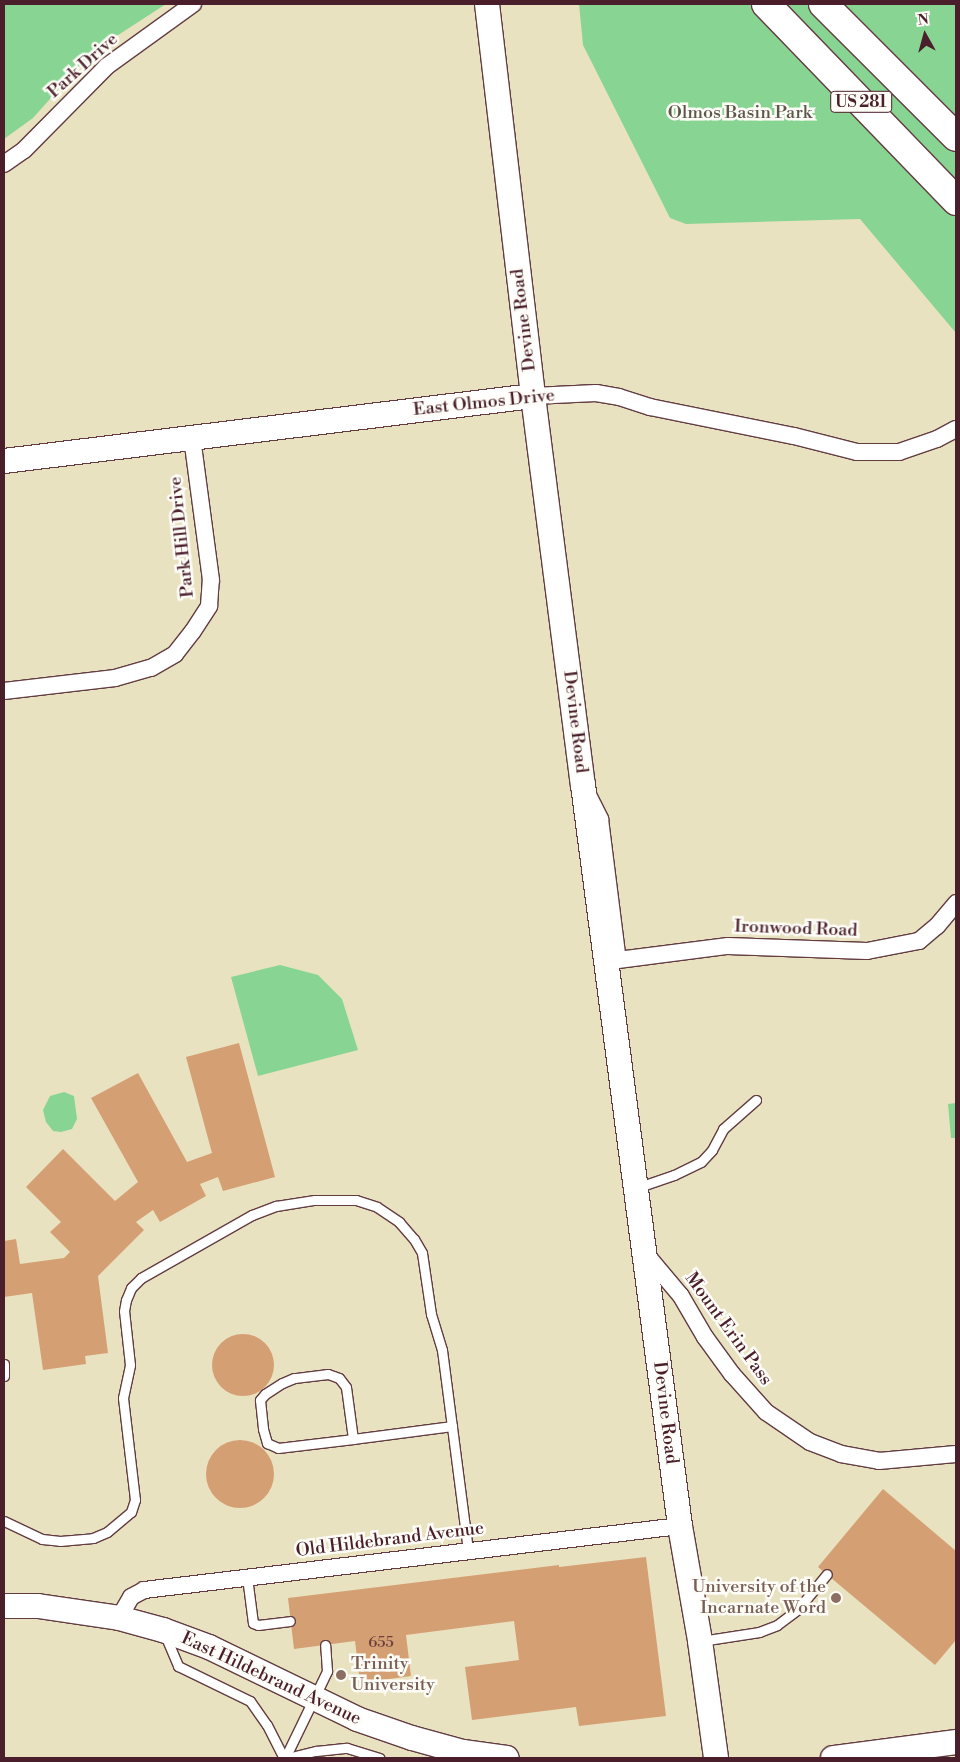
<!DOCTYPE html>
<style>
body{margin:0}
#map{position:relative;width:960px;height:1762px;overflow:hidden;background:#e9e2c0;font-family:"Libre Bodoni",serif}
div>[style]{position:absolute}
.green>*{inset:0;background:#88d593}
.building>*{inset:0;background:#d59f74}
.round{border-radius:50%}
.roads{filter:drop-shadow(1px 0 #623c41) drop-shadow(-1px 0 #623c41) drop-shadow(0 1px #623c41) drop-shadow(0 -1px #623c41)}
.lane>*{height:9px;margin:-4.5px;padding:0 4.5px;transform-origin:4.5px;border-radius:4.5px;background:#fff}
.street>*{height:16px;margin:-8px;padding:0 8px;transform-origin:8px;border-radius:8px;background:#fff}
.secondary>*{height:24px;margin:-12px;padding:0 12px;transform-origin:12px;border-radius:12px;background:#fff}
.highway>*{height:28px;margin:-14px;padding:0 14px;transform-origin:14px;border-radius:14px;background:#fff}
.dots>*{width:14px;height:14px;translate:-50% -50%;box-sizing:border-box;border:2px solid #fdfcf7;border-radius:50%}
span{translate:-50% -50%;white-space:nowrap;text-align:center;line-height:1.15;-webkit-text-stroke:5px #fdfcf7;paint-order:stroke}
.number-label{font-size:15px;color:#6d3f3d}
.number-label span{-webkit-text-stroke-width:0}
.shield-label span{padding:1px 4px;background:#fdfcf7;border:1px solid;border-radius:4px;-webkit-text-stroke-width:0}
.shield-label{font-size:16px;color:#4a1f2b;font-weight:700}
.street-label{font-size:18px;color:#4a1f2b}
.park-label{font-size:18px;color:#5d564a}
.education-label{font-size:18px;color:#785e54}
.right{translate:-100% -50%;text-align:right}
.left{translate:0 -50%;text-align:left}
.frame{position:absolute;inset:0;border:5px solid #4a1f2b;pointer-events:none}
.north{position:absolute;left:900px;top:10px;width:50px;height:50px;-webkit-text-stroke:4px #fdfcf7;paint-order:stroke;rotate:353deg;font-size:14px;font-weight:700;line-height:20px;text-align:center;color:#4a1f2b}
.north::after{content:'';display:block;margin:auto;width:18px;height:22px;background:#4a1f2b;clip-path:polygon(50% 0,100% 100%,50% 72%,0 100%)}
</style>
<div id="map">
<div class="green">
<i style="clip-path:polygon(4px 4px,166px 4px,92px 52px,33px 118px,4px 139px)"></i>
<i style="clip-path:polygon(579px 4px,956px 4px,956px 333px,860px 219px,686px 224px,670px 218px,583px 45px)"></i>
<i style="clip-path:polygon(280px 965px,318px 975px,342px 999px,358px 1050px,258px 1076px,231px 977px)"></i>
<i style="clip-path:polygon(64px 1092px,74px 1096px,77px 1119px,72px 1129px,61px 1132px,53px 1131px,46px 1122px,43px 1110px,50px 1096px)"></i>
<i style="clip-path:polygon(956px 1103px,956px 1138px,951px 1138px,948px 1104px)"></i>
</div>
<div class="building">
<i style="clip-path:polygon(239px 1043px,275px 1177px,223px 1191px,218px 1177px,200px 1184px,206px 1196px,160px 1222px,153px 1210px,136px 1222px,144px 1230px,98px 1276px,108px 1353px,85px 1356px,86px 1364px,43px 1370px,32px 1293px,4px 1297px,4px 1241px,16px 1239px,20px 1264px,64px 1258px,70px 1252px,50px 1232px,61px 1222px,26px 1187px,63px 1149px,115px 1201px,138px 1182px,91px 1098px,138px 1073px,187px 1162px,212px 1153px,186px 1057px)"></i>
<i class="round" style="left:212px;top:1334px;width:62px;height:62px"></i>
<i class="round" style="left:206px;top:1440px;width:68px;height:68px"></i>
<i style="clip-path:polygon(883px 1489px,956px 1551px,956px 1640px,935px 1665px,818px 1567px)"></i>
<i style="clip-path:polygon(646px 1557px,666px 1716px,579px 1726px,576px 1707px,472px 1720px,465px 1667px,519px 1660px,514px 1621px,406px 1635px,411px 1676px,360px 1683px,355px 1641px,294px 1649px,288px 1598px,559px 1565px,559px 1567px)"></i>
</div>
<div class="roads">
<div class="lane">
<i style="left:636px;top:1188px;width:40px;rotate:-18.9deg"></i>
<i style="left:674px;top:1175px;width:30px;rotate:-26deg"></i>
<i style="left:701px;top:1162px;width:16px;rotate:-47deg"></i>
<i style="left:712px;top:1150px;width:24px;rotate:-62deg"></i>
<i style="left:723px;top:1129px;width:44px;rotate:-41.3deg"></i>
<i style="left:4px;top:1364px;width:12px;rotate:90deg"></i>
<i style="left:353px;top:1439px;width:52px;rotate:-97.7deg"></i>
<i style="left:346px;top:1387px;width:11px;rotate:-128deg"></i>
<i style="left:339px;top:1378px;width:12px;rotate:-160deg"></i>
<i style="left:328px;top:1374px;width:34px;rotate:173deg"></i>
<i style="left:294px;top:1378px;width:13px;rotate:157deg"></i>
<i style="left:282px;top:1383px;width:20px;rotate:147deg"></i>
<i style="left:265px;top:1394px;width:8px;rotate:130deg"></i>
<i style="left:260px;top:1400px;width:29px;rotate:84deg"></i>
<i style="left:263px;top:1429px;width:15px;rotate:74deg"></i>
<i style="left:267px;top:1443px;width:12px;rotate:24deg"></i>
<i style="left:278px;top:1448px;width:76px;rotate:-6.8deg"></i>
<i style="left:353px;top:1439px;width:100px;rotate:-7.5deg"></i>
<i style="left:4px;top:1521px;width:42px;rotate:25.3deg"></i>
<i style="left:42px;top:1539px;width:18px;rotate:6deg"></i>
<i style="left:60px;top:1541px;width:33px;rotate:-5deg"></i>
<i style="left:93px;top:1538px;width:15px;rotate:-23deg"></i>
<i style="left:107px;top:1532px;width:31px;rotate:-40deg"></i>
<i style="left:131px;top:1512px;width:13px;rotate:-72deg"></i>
<i style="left:135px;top:1500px;width:103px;rotate:-96.7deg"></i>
<i style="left:123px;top:1398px;width:34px;rotate:-78deg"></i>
<i style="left:130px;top:1365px;width:54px;rotate:-96.3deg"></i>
<i style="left:124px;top:1311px;width:11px;rotate:-80deg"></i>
<i style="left:126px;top:1300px;width:13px;rotate:-67deg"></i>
<i style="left:131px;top:1288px;width:14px;rotate:-45deg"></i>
<i style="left:141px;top:1278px;width:128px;rotate:-29.6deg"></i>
<i style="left:252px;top:1215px;width:26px;rotate:-21deg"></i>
<i style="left:276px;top:1206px;width:39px;rotate:-9deg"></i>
<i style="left:315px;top:1200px;width:41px"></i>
<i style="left:356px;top:1200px;width:22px;rotate:18deg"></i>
<i style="left:377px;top:1207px;width:27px;rotate:34deg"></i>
<i style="left:399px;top:1222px;width:23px;rotate:49deg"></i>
<i style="left:414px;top:1239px;width:16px;rotate:60deg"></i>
<i style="left:422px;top:1253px;width:62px;rotate:81.6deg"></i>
<i style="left:431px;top:1314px;width:38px;rotate:73deg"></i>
<i style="left:442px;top:1350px;width:203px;rotate:82.6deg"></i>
<i style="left:247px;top:1577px;width:46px;rotate:82.6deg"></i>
<i style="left:253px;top:1623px;width:5px;rotate:22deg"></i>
<i style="left:258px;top:1625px;width:32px;rotate:-7deg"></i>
<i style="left:165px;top:1635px;width:34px;rotate:67deg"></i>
<i style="left:178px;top:1666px;width:80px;rotate:25.9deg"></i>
<i style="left:250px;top:1701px;width:29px;rotate:55deg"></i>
<i style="left:267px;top:1725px;width:37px;rotate:63deg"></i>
<i style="left:701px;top:1641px;width:59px;rotate:-8.8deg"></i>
<i style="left:759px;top:1632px;width:19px;rotate:-21deg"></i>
<i style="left:777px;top:1625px;width:26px;rotate:-37deg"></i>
<i style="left:798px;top:1609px;width:45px;rotate:-50.4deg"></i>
<i style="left:285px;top:1758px;width:97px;rotate:-64.2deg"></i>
<i style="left:327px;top:1671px;width:26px;rotate:-94deg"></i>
<i style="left:287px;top:1758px;width:30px;rotate:-14deg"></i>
<i style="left:316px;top:1751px;width:31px;rotate:-6deg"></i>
<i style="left:347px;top:1748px;width:34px;rotate:17deg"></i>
</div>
<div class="street">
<i style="left:4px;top:164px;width:24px;rotate:-35deg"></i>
<i style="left:24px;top:150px;width:118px;rotate:-45.3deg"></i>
<i style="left:107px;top:66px;width:106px;rotate:-35.8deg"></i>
<i style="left:533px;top:396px;width:63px;rotate:-2.7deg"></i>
<i style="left:596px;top:393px;width:23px;rotate:10deg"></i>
<i style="left:619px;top:397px;width:33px;rotate:18deg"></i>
<i style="left:650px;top:407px;width:147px;rotate:11.4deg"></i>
<i style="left:794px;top:436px;width:65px;rotate:14.3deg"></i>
<i style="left:857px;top:452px;width:42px"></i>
<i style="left:899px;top:452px;width:40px;rotate:-18.9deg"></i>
<i style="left:937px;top:439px;width:21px;rotate:-28deg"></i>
<i style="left:4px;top:691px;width:112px;rotate:-6.7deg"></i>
<i style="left:115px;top:678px;width:37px;rotate:-16deg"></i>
<i style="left:151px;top:668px;width:28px;rotate:-30deg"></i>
<i style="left:175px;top:654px;width:29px;rotate:-52deg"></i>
<i style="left:193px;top:631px;width:30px;rotate:-57deg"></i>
<i style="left:209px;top:606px;width:26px;rotate:-86deg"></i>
<i style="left:211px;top:580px;width:143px;rotate:-97.6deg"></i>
<i style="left:589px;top:797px;width:25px;rotate:63deg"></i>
<i style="left:600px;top:819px;width:136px;rotate:82.8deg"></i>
<i style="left:618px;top:960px;width:111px;rotate:-7.3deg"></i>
<i style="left:728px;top:946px;width:139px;rotate:2.1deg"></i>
<i style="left:867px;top:951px;width:53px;rotate:-10.9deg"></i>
<i style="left:919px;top:941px;width:23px;rotate:-40deg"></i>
<i style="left:937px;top:926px;width:30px;rotate:-50deg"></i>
<i style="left:644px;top:1252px;width:57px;rotate:49.9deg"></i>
<i style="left:681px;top:1296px;width:48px;rotate:59.7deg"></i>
<i style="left:705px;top:1337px;width:46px;rotate:53.9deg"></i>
<i style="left:732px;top:1374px;width:51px;rotate:48.2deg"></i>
<i style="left:766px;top:1412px;width:53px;rotate:34.3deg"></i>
<i style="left:810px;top:1442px;width:33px;rotate:21deg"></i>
<i style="left:841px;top:1454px;width:39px;rotate:10deg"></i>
<i style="left:879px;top:1461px;width:77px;rotate:-5.2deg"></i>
<i style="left:119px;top:1618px;width:24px;rotate:-60deg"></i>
<i style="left:131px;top:1597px;width:15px;rotate:-28deg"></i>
<i style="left:144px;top:1590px;width:540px;rotate:-6.81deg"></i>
</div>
<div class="secondary">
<i style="left:487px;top:4px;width:395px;rotate:83.3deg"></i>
<i style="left:533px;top:396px;width:392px;rotate:82.7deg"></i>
<i style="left:583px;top:785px;width:747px;rotate:82.54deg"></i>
<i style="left:680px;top:1526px;width:117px;rotate:80.1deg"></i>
<i style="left:700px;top:1641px;width:118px;rotate:82.2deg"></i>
<i style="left:4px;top:461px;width:533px;rotate:-7.01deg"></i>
<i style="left:4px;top:1606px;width:34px"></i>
<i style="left:38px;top:1606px;width:82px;rotate:8.4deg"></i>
<i style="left:119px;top:1618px;width:46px;rotate:15.3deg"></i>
<i style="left:163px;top:1630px;width:49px;rotate:20.3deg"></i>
<i style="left:209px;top:1647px;width:165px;rotate:25.9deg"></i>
<i style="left:357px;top:1719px;width:58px;rotate:19.1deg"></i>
<i style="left:412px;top:1738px;width:53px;rotate:15.4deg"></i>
<i style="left:463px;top:1752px;width:44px;rotate:7.8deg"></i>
<i style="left:833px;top:1758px;width:124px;rotate:-7.4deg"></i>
</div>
<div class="highway">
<i style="left:766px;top:4px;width:274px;rotate:46deg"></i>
<i style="left:823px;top:4px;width:188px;rotate:45deg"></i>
</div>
</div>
<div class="dots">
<i style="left:836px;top:1598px;background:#8d6e63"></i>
<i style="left:341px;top:1675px;background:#8d6e63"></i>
</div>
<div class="number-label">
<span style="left:381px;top:1643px">655</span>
</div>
<div class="shield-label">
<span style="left:861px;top:102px">US 281</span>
</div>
<div class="street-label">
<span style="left:83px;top:66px;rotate:-42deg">Park Drive</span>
<span style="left:524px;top:320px;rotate:-97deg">Devine Road</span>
<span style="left:484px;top:403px;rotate:-6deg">East Olmos Drive</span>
<span style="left:182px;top:537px;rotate:-96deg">Park Hill Drive</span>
<span style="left:575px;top:722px;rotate:83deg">Devine Road</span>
<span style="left:796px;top:929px;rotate:2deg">Ironwood Road</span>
<span style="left:728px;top:1329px;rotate:54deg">Mount Erin Pass</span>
<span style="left:665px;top:1413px;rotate:83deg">Devine Road</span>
<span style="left:390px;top:1540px;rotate:-7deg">Old Hildebrand Avenue</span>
<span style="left:271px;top:1679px;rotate:25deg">East Hildebrand Avenue</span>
</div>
<div class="park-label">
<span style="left:740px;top:113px">Olmos Basin Park</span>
</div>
<div class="education-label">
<span class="right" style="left:826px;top:1598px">University of the<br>Incarnate Word</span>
<span class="left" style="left:351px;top:1675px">Trinity<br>University</span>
</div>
<div class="frame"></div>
<div class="north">N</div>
</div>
